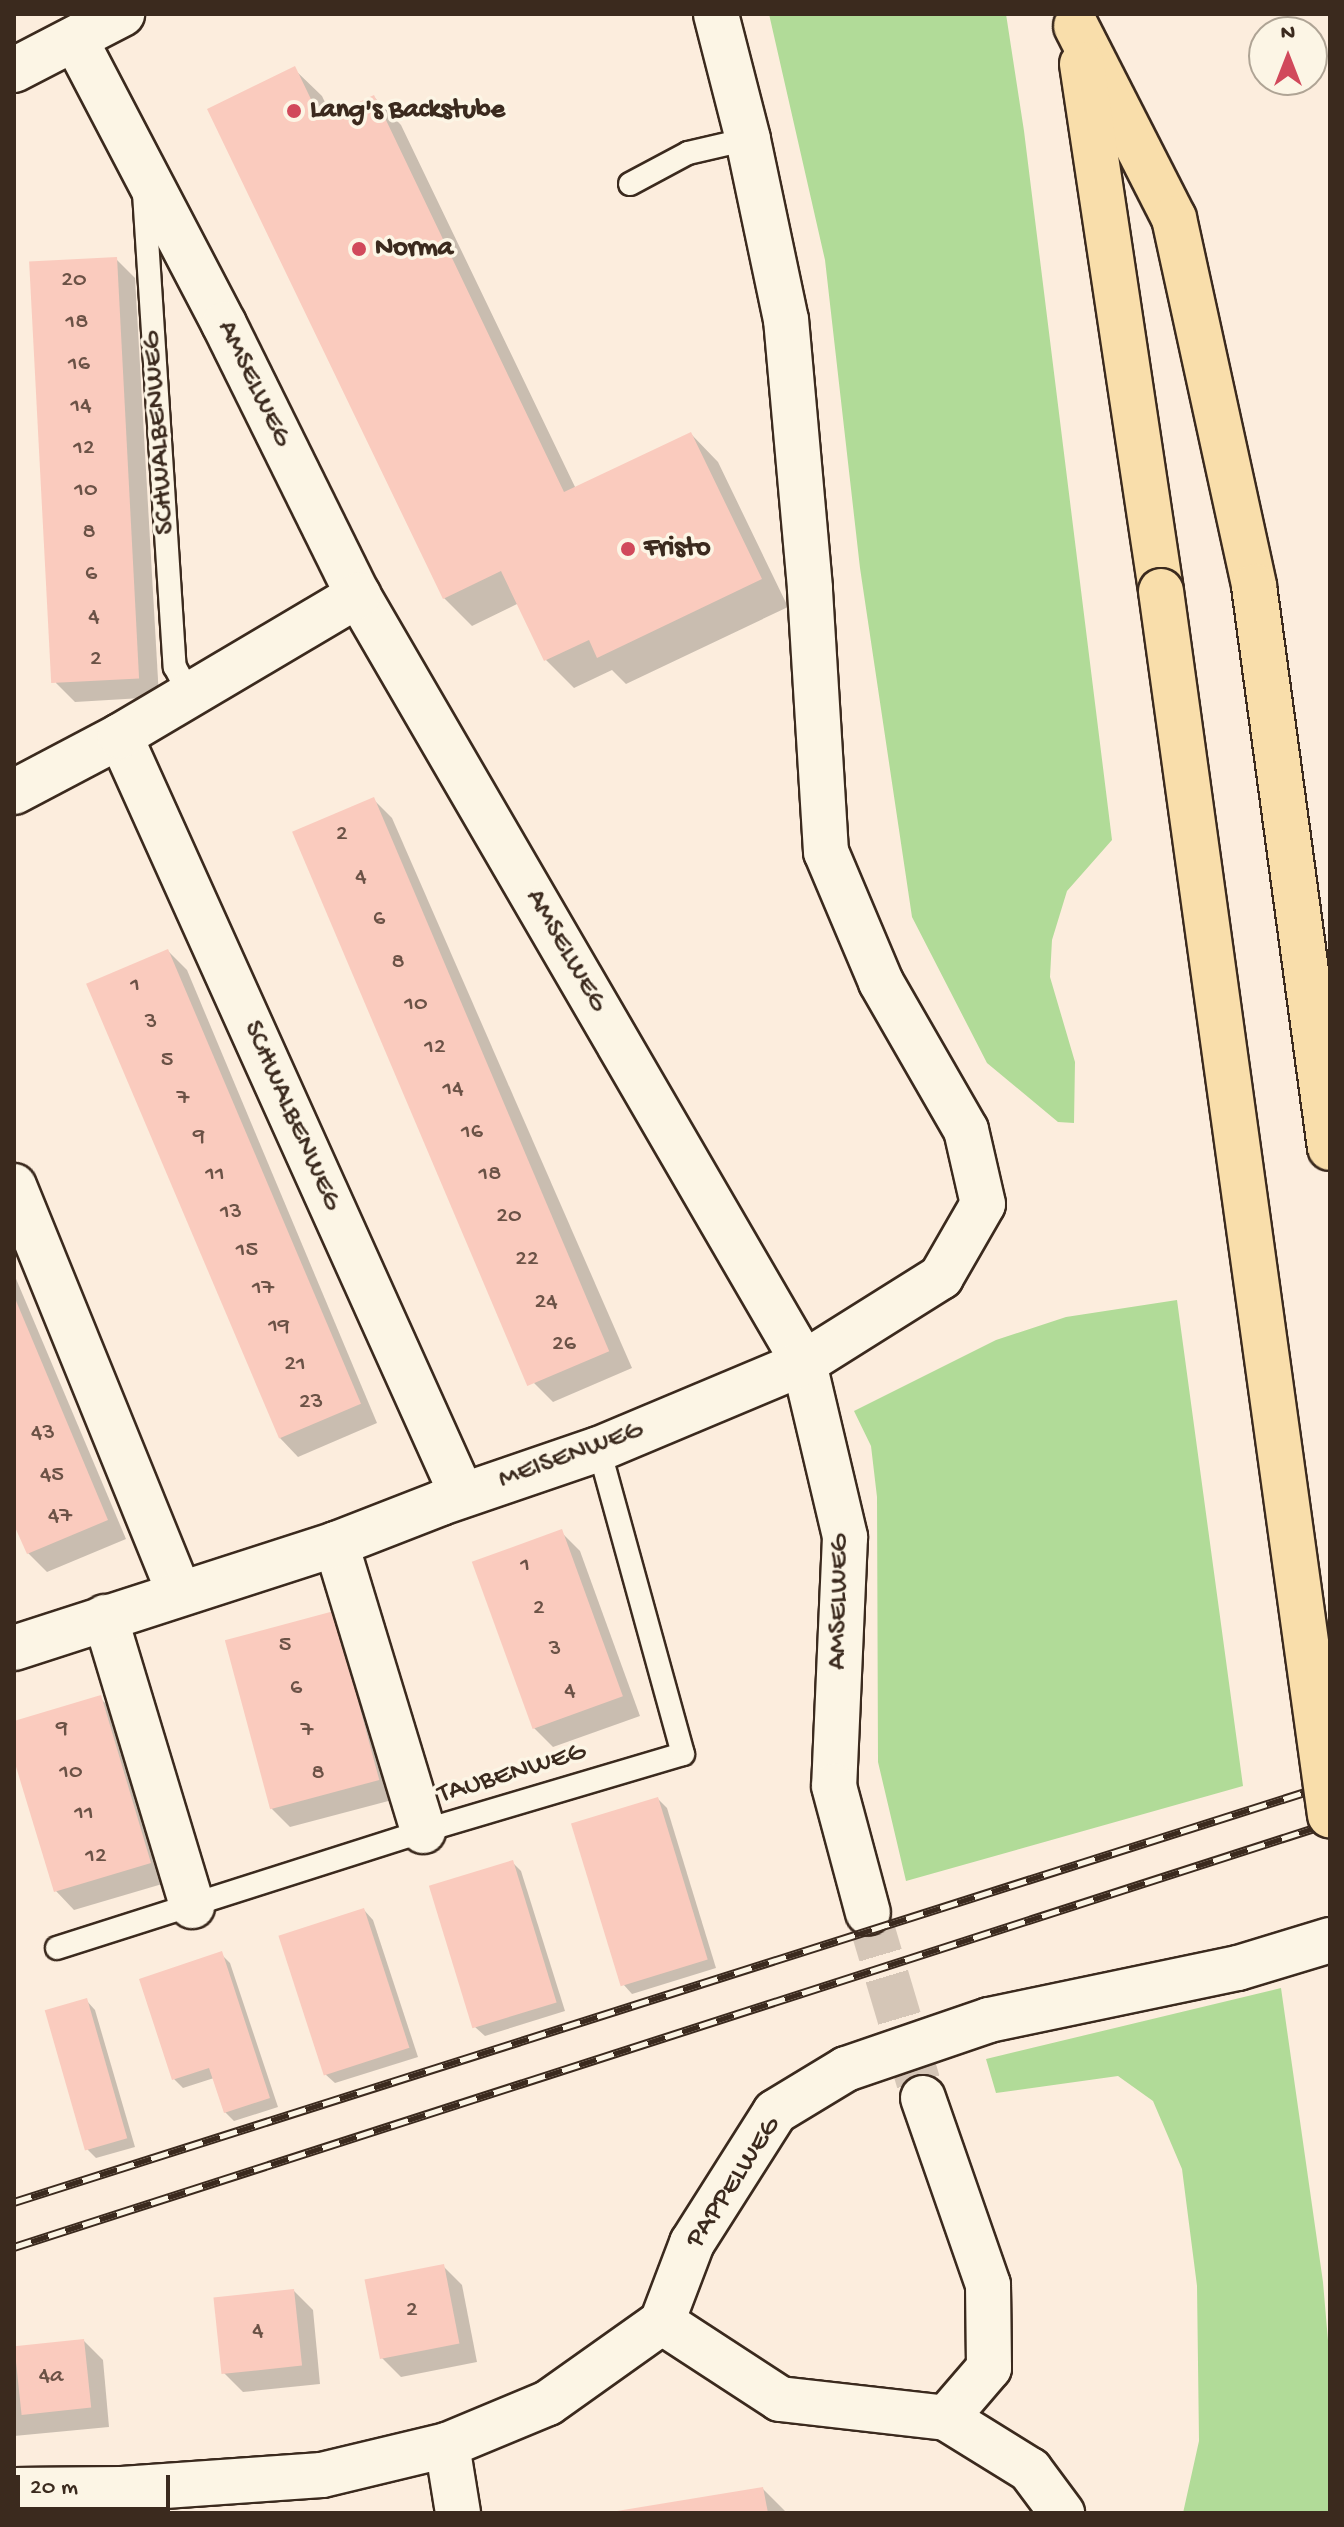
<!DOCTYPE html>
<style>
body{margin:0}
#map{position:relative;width:1344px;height:2527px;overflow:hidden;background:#fceddd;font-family:"Gochi Hand",sans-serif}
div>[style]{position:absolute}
.green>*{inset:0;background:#b1db98}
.shadow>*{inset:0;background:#0003}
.building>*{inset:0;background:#facbbe;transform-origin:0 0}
.street-tunnel>*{height:44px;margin-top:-22px;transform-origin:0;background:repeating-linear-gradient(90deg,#d5c6b7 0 44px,transparent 0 66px)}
.roads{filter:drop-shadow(2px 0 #3b2a1e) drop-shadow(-2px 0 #3b2a1e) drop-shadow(0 2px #3b2a1e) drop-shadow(0 -2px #3b2a1e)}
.lane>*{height:22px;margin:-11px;padding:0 11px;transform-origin:11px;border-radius:11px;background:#fcf5e5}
.street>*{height:44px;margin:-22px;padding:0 22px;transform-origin:22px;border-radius:22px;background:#fcf5e5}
.secondary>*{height:44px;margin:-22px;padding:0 22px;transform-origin:22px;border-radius:22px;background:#fcf5e5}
.highway>*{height:44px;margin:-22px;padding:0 22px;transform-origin:22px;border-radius:22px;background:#f9deab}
.rail>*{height:9px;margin-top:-4.5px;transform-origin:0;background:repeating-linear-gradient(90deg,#fcf5e5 0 18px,#3b2a1e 0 36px);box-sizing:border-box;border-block:2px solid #3b2a1e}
.bridges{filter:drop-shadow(2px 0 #3b2a1e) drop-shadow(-2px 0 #3b2a1e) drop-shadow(0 2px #3b2a1e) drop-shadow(0 -2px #3b2a1e)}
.highway-bridge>*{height:44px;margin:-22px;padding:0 22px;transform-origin:22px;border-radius:22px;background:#f9deab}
.dots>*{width:22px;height:22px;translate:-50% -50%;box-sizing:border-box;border:4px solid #fcf5e5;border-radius:50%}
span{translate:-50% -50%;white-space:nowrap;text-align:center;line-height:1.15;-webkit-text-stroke:7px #fcf5e5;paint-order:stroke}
.number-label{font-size:24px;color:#6b5246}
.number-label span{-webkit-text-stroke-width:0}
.poi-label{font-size:28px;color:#3b2a1e;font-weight:700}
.left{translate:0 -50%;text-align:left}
.street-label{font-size:28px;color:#3b2a1e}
.frame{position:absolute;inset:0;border:16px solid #3b2a1e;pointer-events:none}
.north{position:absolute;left:1248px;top:16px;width:80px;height:80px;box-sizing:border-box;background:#fcf5e5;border:2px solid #afa495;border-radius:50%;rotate:0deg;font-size:22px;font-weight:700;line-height:32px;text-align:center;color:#3b2a1e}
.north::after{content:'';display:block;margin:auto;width:28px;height:36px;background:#d1495b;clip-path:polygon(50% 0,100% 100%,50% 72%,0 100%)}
.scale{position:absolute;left:16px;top:2475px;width:154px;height:36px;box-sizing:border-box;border:4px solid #3b2a1e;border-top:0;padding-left:10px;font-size:24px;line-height:28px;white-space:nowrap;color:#3b2a1e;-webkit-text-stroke:6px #fcf5e5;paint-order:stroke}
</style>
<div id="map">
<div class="green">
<i style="clip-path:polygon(769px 14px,1006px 14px,1024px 131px,1112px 840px,1067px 891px,1052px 940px,1050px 977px,1075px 1062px,1074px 1123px,1058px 1122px,987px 1063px,912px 917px,860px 568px,825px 260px)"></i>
<i style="clip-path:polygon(1177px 1300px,1243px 1786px,906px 1881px,878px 1762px,877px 1497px,871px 1446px,854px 1411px,996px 1340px,1066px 1317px)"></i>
<i style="clip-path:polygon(1281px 1988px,1323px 2282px,1330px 2364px,1330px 2513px,1183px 2513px,1199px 2441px,1197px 2286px,1182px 2169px,1153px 2101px,1118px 2076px,996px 2093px,986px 2059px)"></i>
</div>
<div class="shadow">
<i style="clip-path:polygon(294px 69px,322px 96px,332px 117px,374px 97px,401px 125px,576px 489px,691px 434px,718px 462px,788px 607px,626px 684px,612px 670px,574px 688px,546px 660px,519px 603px,472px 626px,444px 598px)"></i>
<i style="clip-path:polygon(116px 259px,135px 278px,159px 697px,75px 702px,56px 683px)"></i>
<i style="clip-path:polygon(373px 799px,392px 818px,632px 1368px,553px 1402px,534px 1383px)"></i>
<i style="clip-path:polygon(168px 951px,187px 970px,377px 1423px,298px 1457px,280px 1438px)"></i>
<i style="clip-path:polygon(14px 1274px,126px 1539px,47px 1572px,28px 1553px,14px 1519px)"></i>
<i style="clip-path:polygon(561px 1532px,580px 1551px,640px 1716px,553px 1747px,534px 1728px)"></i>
<i style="clip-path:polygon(334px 1613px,396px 1799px,290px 1827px,271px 1808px)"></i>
<i style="clip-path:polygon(100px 1698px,119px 1717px,169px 1882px,74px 1910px,56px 1891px,14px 1753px,14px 1723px)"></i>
<i style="clip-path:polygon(658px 1799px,667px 1808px,716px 1968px,632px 1994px,623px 1984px)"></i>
<i style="clip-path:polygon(512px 1862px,521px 1871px,565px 2011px,485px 2036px,475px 2027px)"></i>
<i style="clip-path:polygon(364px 1910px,373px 1920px,418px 2057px,335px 2083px,325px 2074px)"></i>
<i style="clip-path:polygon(221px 1954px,230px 1963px,278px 2107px,234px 2121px,225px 2112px,214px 2078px,183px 2088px,174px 2079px)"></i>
<i style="clip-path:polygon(86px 2000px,95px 2010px,135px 2147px,96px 2158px,87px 2149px)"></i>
<i style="clip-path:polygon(443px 2266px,462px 2285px,477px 2362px,401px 2377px,382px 2358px)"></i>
<i style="clip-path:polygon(294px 2291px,313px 2310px,320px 2384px,243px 2392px,224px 2373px)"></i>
<i style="clip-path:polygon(84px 2341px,103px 2360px,109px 2427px,14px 2436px,14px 2347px)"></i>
<i style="clip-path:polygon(763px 2489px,787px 2513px,621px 2513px)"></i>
</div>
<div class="building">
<i style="clip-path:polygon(295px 66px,321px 120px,374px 95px,564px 492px,691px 432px,762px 579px,597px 658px,589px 640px,544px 661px,501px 571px,443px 599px,207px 109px)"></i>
<i style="left:117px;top:257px;width:422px;height:88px;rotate:87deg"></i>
<i style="left:374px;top:797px;width:602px;height:89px;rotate:67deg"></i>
<i style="left:168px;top:949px;width:494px;height:89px;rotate:67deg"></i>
<i style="clip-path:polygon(14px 1296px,108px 1520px,27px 1554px,14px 1525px)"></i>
<i style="left:562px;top:1529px;width:178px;height:96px;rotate:70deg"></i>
<i style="left:334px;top:1611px;width:175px;height:113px;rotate:75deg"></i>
<i style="clip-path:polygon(101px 1695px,151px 1863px,54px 1892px,14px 1760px,14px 1721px)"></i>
<i style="left:658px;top:1797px;width:170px;height:91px;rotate:73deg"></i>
<i style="left:513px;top:1860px;width:149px;height:88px;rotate:73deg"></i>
<i style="left:364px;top:1908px;width:147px;height:90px;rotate:72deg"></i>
<i style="clip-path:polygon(222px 1951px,270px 2098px,224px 2113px,209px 2068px,172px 2080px,139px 1979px)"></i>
<i style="left:87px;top:1998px;width:146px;height:44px;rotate:74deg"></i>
<i style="left:444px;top:2264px;width:81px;height:81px;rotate:79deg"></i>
<i style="left:294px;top:2289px;width:77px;height:81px;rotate:84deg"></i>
<i style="left:84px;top:2339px;width:69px;height:70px;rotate:84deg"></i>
<i style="clip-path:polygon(763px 2487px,768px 2513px,617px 2513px,617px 2511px)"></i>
</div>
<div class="street-tunnel">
<i style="left:868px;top:1913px;width:193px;rotate:73.4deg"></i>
</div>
<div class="roads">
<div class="lane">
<i style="left:630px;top:184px;width:66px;rotate:-28.1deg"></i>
<i style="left:688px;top:153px;width:62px;rotate:-13.1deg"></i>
<i style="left:144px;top:193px;width:475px;rotate:86.3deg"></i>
<i style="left:175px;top:667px;width:32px;rotate:62deg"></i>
<i style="left:57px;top:1948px;width:384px;rotate:-17.7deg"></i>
<i style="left:423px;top:1831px;width:271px;rotate:-16.5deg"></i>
<i style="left:683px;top:1754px;width:316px;rotate:-105.4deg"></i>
</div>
<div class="street">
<i style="left:75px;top:39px;width:322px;rotate:62.4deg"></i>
<i style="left:224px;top:324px;width:302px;rotate:63.7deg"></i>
<i style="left:358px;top:595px;width:888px;rotate:59.86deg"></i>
<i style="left:804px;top:1363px;width:179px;rotate:76.7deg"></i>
<i style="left:845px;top:1537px;width:249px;rotate:92.5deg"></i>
<i style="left:834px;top:1786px;width:131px;rotate:75deg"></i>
<i style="left:120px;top:736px;width:832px;rotate:65.74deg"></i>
<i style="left:14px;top:792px;width:120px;rotate:-27.8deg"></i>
<i style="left:120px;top:736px;width:277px;rotate:-30.6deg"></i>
<i style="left:14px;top:1186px;width:438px;rotate:67.9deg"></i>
<i style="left:336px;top:1544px;width:300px;rotate:73.1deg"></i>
<i style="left:105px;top:1617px;width:302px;rotate:73.2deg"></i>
<i style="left:14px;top:1648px;width:338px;rotate:-17.9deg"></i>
<i style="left:336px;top:1544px;width:113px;rotate:-21.3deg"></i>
<i style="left:441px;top:1503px;width:167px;rotate:-18.9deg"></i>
<i style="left:599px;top:1449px;width:222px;rotate:-22.8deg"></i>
<i style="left:804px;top:1363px;width:162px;rotate:-32.1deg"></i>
<i style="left:941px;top:1277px;width:84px;rotate:-60.1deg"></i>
<i style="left:983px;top:1204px;width:76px;rotate:-102.9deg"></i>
<i style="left:966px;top:1130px;width:171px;rotate:-119.9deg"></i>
<i style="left:881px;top:982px;width:141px;rotate:-112.9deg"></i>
<i style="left:826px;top:852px;width:264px;rotate:-93.5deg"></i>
<i style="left:810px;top:588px;width:269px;rotate:-95.1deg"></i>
<i style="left:786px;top:320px;width:185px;rotate:-101.9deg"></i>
<i style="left:748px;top:139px;width:129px;rotate:-104.4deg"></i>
<i style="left:923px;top:2098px;width:198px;rotate:70.8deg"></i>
<i style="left:988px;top:2285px;width:83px;rotate:89.3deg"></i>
<i style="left:989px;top:2368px;width:66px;rotate:130.7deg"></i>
<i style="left:662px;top:2322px;width:85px;rotate:-69.2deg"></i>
<i style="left:692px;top:2243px;width:155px;rotate:-57.6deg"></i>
<i style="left:775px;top:2112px;width:83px;rotate:-31.2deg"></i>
<i style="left:846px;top:2069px;width:151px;rotate:-18.9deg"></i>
<i style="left:989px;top:2020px;width:254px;rotate:-11.8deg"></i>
<i style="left:1238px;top:1968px;width:96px;rotate:-16.9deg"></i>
<i style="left:662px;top:2322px;width:141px;rotate:33.1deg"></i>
<i style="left:780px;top:2399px;width:167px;rotate:6.5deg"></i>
<i style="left:946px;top:2418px;width:99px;rotate:31.8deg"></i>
<i style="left:1030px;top:2470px;width:54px;rotate:53.3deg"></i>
<i style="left:447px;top:2445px;width:69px;rotate:80.8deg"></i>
<i style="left:14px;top:2490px;width:108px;rotate:-0.5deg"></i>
<i style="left:122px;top:2489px;width:200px;rotate:-4deg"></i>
<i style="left:322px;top:2475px;width:129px;rotate:-13.5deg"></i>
<i style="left:447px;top:2445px;width:109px;rotate:-22.6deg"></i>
<i style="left:548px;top:2403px;width:140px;rotate:-35.4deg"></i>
</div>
<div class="secondary">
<i style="left:14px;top:70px;width:122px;rotate:-27.4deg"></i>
</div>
<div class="highway">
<i style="left:1076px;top:26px;width:216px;rotate:63deg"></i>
<i style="left:1174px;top:218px;width:377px;rotate:77.7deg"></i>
<i style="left:1254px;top:586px;width:567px;rotate:82.3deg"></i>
<i style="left:1082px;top:64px;width:533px;rotate:81.47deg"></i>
</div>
</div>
<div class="rail">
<i style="left:14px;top:2202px;width:1381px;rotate:-17.62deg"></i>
<i style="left:14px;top:2247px;width:1383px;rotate:-17.86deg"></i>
</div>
<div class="bridges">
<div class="highway-bridge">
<i style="left:1161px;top:591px;width:1236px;rotate:82.14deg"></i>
</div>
</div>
<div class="dots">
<i style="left:294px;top:111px;background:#d1495b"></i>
<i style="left:359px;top:249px;background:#d1495b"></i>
<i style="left:628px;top:549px;background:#d1495b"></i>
</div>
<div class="number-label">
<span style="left:74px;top:281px">20</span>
<span style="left:77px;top:323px">18</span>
<span style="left:79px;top:365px">16</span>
<span style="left:81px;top:407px">14</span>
<span style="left:84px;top:449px">12</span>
<span style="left:86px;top:491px">10</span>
<span style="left:89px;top:533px">8</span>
<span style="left:91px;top:575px">6</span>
<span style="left:94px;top:618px">4</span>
<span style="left:96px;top:660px">2</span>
<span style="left:342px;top:835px">2</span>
<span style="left:361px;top:878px">4</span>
<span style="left:379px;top:920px">6</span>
<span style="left:398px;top:963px">8</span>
<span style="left:135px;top:986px">1</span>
<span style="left:416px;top:1005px">10</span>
<span style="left:151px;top:1023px">3</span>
<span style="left:435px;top:1048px">12</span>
<span style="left:167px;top:1061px">5</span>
<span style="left:453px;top:1090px">14</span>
<span style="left:183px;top:1099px">7</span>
<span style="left:472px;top:1133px">16</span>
<span style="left:199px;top:1137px">9</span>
<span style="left:215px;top:1175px">11</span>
<span style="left:490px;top:1175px">18</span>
<span style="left:231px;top:1213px">13</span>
<span style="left:509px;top:1217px">20</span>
<span style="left:247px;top:1251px">15</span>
<span style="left:527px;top:1260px">22</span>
<span style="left:263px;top:1289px">17</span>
<span style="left:546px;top:1303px">24</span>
<span style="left:279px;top:1327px">19</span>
<span style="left:564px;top:1345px">26</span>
<span style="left:295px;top:1365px">21</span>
<span style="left:311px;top:1403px">23</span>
<span style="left:43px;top:1434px">43</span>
<span style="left:52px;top:1476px">45</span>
<span style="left:60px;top:1517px">47</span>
<span style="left:525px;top:1566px">1</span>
<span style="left:539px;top:1609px">2</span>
<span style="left:285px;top:1646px">5</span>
<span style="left:555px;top:1650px">3</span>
<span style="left:296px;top:1689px">6</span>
<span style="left:570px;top:1692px">4</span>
<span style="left:62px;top:1729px">9</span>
<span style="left:307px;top:1731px">7</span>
<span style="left:71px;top:1773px">10</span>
<span style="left:318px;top:1774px">8</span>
<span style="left:84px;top:1814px">11</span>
<span style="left:96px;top:1857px">12</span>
<span style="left:412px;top:2311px">2</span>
<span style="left:258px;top:2332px">4</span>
<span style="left:51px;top:2377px">4a</span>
</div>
<div class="poi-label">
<span class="left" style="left:310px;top:111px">Lang's Backstube</span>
<span class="left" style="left:375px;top:249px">Norma</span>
<span class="left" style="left:644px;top:549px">Fristo</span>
</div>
<div class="street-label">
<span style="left:253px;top:384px;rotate:64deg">AMSELWEG</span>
<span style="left:160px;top:433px;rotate:-94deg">SCHWALBENWEG</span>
<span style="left:565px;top:951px;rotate:60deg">AMSELWEG</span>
<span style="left:291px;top:1116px;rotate:66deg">SCHWALBENWEG</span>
<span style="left:571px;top:1456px;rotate:-20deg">MEISENWEG</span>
<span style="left:840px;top:1602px;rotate:-89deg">AMSELWEG</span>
<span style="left:512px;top:1774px;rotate:-17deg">TAUBENWEG</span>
<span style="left:734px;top:2183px;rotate:-57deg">PAPPELWEG</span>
</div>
<div class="frame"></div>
<div class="north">N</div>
<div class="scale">20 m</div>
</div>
